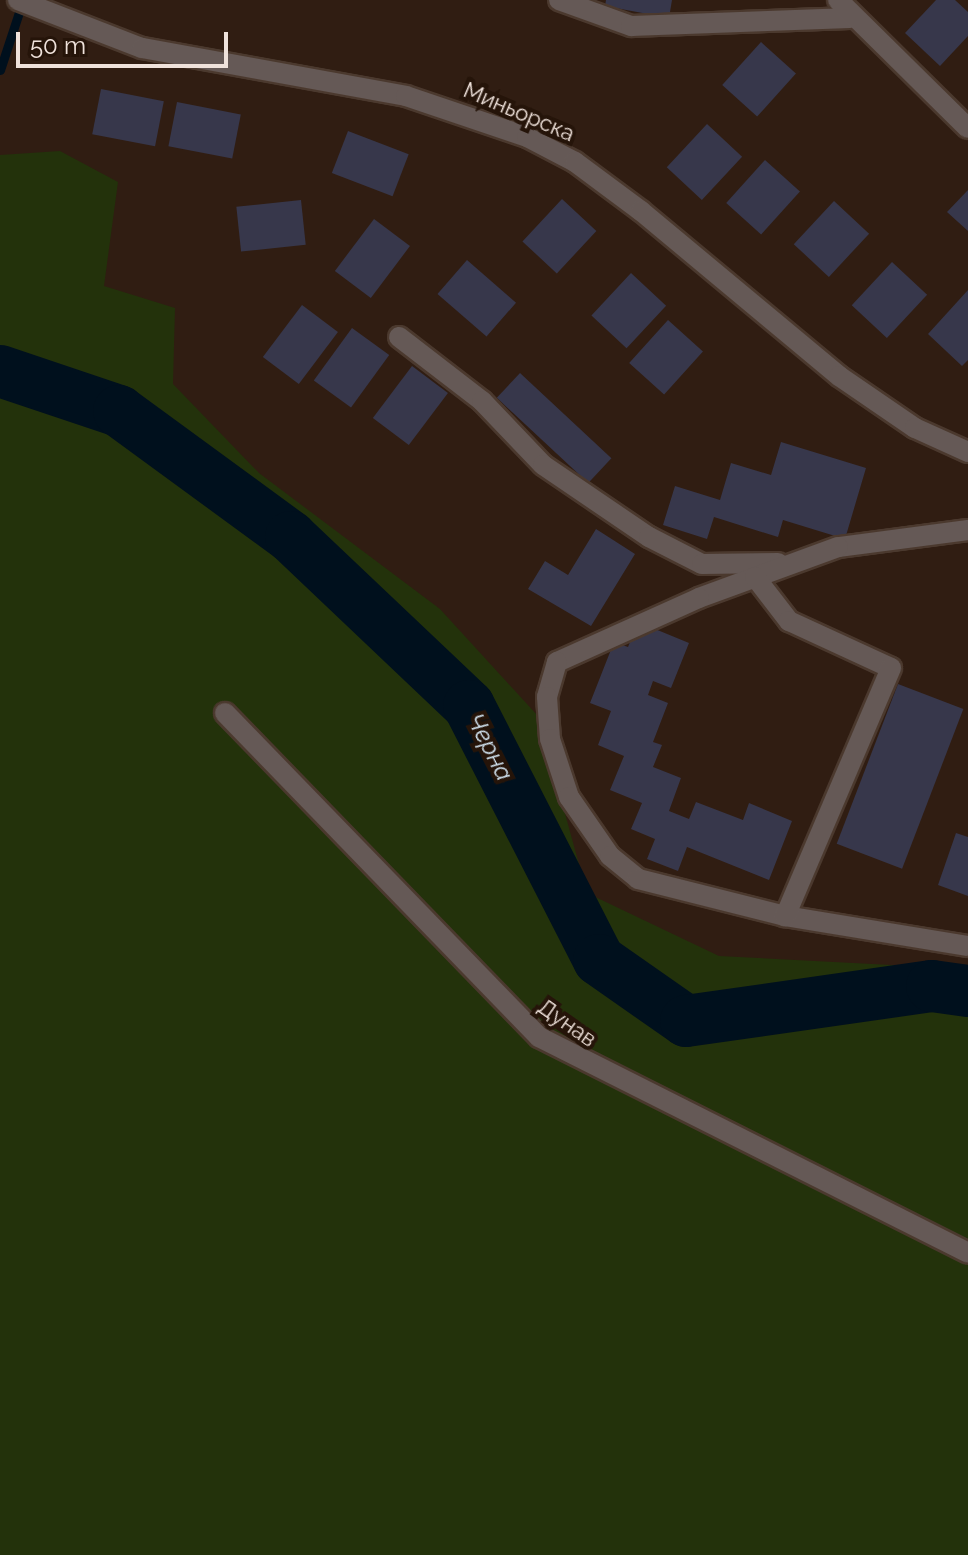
<!DOCTYPE html>
<meta charset="utf-8">
<style>
body{margin:0}
#map{position:relative;width:968px;height:1555px;overflow:hidden;background:#301d12;font-family:Raleway,sans-serif}
div>[style]{position:absolute}
.green>*{inset:0;background:#23320b}
.stream>*{height:9px;margin:-4.5px;padding:0 4.5px;transform-origin:4.5px;border-radius:4.5px;background:#00101d}
.river>*{height:52px;margin:-26px;padding:0 26px;transform-origin:26px;border-radius:26px;background:#00101d}
.building>*{inset:0;background:#37374b;transform-origin:0 0}
.roads{filter:drop-shadow(2px 0 #4b392e) drop-shadow(-2px 0 #4b392e) drop-shadow(0 2px #4b392e) drop-shadow(0 -2px #4b392e)}
.minor>*{height:20px;margin:-10px;padding:0 10px;transform-origin:10px;border-radius:10px;background:#655956}
span{translate:-50% -50%;white-space:nowrap;text-align:center;line-height:1.15;-webkit-text-stroke:8px #251409;paint-order:stroke}
.street-label{font-size:22px;color:#efe2db}
.water-label{font-size:24px;color:#d2e4f1;font-style:italic}
.scale{position:absolute;left:16px;top:32px;width:212px;height:36px;box-sizing:border-box;border:4px solid #efe2db;border-top:0;padding-left:10px;font-size:24px;line-height:28px;white-space:nowrap;color:#efe2db;-webkit-text-stroke:6px #251409;paint-order:stroke}
</style>
<div id="map">
<div class="green">
<i style="clip-path:polygon(60px 151px,118px 182px,104px 286px,175px 308px,173px 384px,259px 473px,440px 609px,538px 716px,587px 893px,719px 956px,968px 969px,968px 1555px,0 1555px,0 155px)"></i>
</div>
<div class="stream">
<i style="left:0;top:70px;width:74px;rotate:-71.8deg"></i>
</div>
<div class="river">
<i style="left:0;top:371px;width:126px;rotate:18.6deg"></i>
<i style="left:119px;top:411px;width:213px;rotate:36.2deg"></i>
<i style="left:291px;top:537px;width:245px;rotate:43.5deg"></i>
<i style="left:469px;top:706px;width:285px;rotate:62.9deg"></i>
<i style="left:599px;top:960px;width:106px;rotate:35deg"></i>
<i style="left:686px;top:1021px;width:248px;rotate:-8.1deg"></i>
<i style="left:932px;top:986px;width:36px;rotate:8deg"></i>
</div>
<div class="building">
<i style="clip-path:polygon(606px 0,672px 0,669px 18px,605px 6px)"></i>
<i style="clip-path:polygon(936px 0,955px 0,968px 12px,968px 36px,940px 66px,905px 33px)"></i>
<i style="left:761px;top:42px;width:47px;height:58px;rotate:42deg"></i>
<i style="left:101px;top:89px;width:64px;height:46px;rotate:11deg"></i>
<i style="left:177px;top:102px;width:65px;height:45px;rotate:11deg"></i>
<i style="left:707px;top:124px;width:48px;height:59px;rotate:43deg"></i>
<i style="left:348px;top:131px;width:65px;height:45px;rotate:21deg"></i>
<i style="left:765px;top:160px;width:47px;height:58px;rotate:42deg"></i>
<i style="clip-path:polygon(968px 190px,968px 231px,947px 212px)"></i>
<i style="left:562px;top:199px;width:47px;height:58px;rotate:43deg"></i>
<i style="left:301px;top:200px;width:45px;height:65px;rotate:84deg"></i>
<i style="left:834px;top:201px;width:48px;height:59px;rotate:43deg"></i>
<i style="left:374px;top:219px;width:45px;height:65px;rotate:37deg"></i>
<i style="left:467px;top:260px;width:65px;height:45px;rotate:41deg"></i>
<i style="left:892px;top:262px;width:48px;height:59px;rotate:43deg"></i>
<i style="left:631px;top:273px;width:48px;height:58px;rotate:43deg"></i>
<i style="clip-path:polygon(968px 290px,968px 360px,962px 366px,928px 334px)"></i>
<i style="left:302px;top:305px;width:45px;height:65px;rotate:37deg"></i>
<i style="left:668px;top:320px;width:47px;height:58px;rotate:42deg"></i>
<i style="left:352px;top:328px;width:46px;height:65px;rotate:36deg"></i>
<i style="left:412px;top:366px;width:45px;height:65px;rotate:37deg"></i>
<i style="left:520px;top:373px;width:125px;height:34px;rotate:43deg"></i>
<i style="clip-path:polygon(781px 442px,866px 468px,845px 539px,783px 520px,778px 537px,714px 517px,707px 539px,663px 525px,675px 486px,720px 500px,731px 463px,771px 475px)"></i>
<i style="clip-path:polygon(596px 529px,635px 554px,591px 626px,528px 589px,545px 561px,568px 575px)"></i>
<i style="clip-path:polygon(638px 622px,689px 643px,671px 688px,653px 681px,648px 695px,668px 703px,653px 742px,662px 745px,653px 767px,681px 778px,669px 811px,689px 819px,696px 802px,743px 820px,749px 803px,792px 821px,769px 880px,687px 847px,678px 871px,647px 859px,655px 839px,631px 829px,642px 803px,610px 790px,624px 756px,598px 745px,611px 711px,590px 703px,614px 642px,628px 647px)"></i>
<i style="left:898px;top:684px;width:70px;height:171px;rotate:21deg"></i>
<i style="clip-path:polygon(956px 833px,968px 837px,968px 896px,938px 885px)"></i>
</div>
<div class="roads">
<div class="minor">
<i style="left:18px;top:0;width:133px;rotate:21.2deg"></i>
<i style="left:142px;top:48px;width:268px;rotate:10.3deg"></i>
<i style="left:406px;top:96px;width:128px;rotate:18.7deg"></i>
<i style="left:527px;top:137px;width:54px;rotate:27.5deg"></i>
<i style="left:575px;top:162px;width:82px;rotate:36.6deg"></i>
<i style="left:641px;top:211px;width:258px;rotate:39.8deg"></i>
<i style="left:839px;top:376px;width:92px;rotate:34.4deg"></i>
<i style="left:915px;top:428px;width:58px;rotate:24.4deg"></i>
<i style="left:559px;top:0;width:77px;rotate:19.9deg"></i>
<i style="left:631px;top:26px;width:219px;rotate:-2.1deg"></i>
<i style="left:838px;top:0;width:182px;rotate:44.6deg"></i>
<i style="left:399px;top:337px;width:105px;rotate:37.6deg"></i>
<i style="left:482px;top:401px;width:88px;rotate:46.4deg"></i>
<i style="left:543px;top:465px;width:128px;rotate:34.2deg"></i>
<i style="left:649px;top:537px;width:59px;rotate:27deg"></i>
<i style="left:702px;top:564px;width:76px;rotate:-0.8deg"></i>
<i style="left:968px;top:530px;width:131px;rotate:172.5deg"></i>
<i style="left:838px;top:547px;width:148px;rotate:159.9deg"></i>
<i style="left:699px;top:598px;width:156px;rotate:155.7deg"></i>
<i style="left:557px;top:662px;width:36px;rotate:106deg"></i>
<i style="left:547px;top:697px;width:42px;rotate:85.9deg"></i>
<i style="left:550px;top:739px;width:61px;rotate:71.9deg"></i>
<i style="left:569px;top:797px;width:72px;rotate:55.2deg"></i>
<i style="left:610px;top:856px;width:36px;rotate:39deg"></i>
<i style="left:638px;top:879px;width:152px;rotate:14.1deg"></i>
<i style="left:785px;top:916px;width:185px;rotate:9.3deg"></i>
<i style="left:755px;top:577px;width:56px;rotate:52.3deg"></i>
<i style="left:789px;top:621px;width:112px;rotate:24.7deg"></i>
<i style="left:891px;top:668px;width:270px;rotate:113.1deg"></i>
<i style="left:225px;top:713px;width:451px;rotate:45.9deg"></i>
<i style="left:539px;top:1037px;width:480px;rotate:26.7deg"></i>
</div>
</div>
<div class="street-label">
<span style="left:519px;top:112px;rotate:23deg">Миньорска</span>
<span style="left:567px;top:1023px;rotate:35deg">Дунав</span>
</div>
<div class="water-label">
<span style="left:490px;top:747px;rotate:63deg">Черна</span>
</div>
<div class="scale">50 m</div>
</div>
